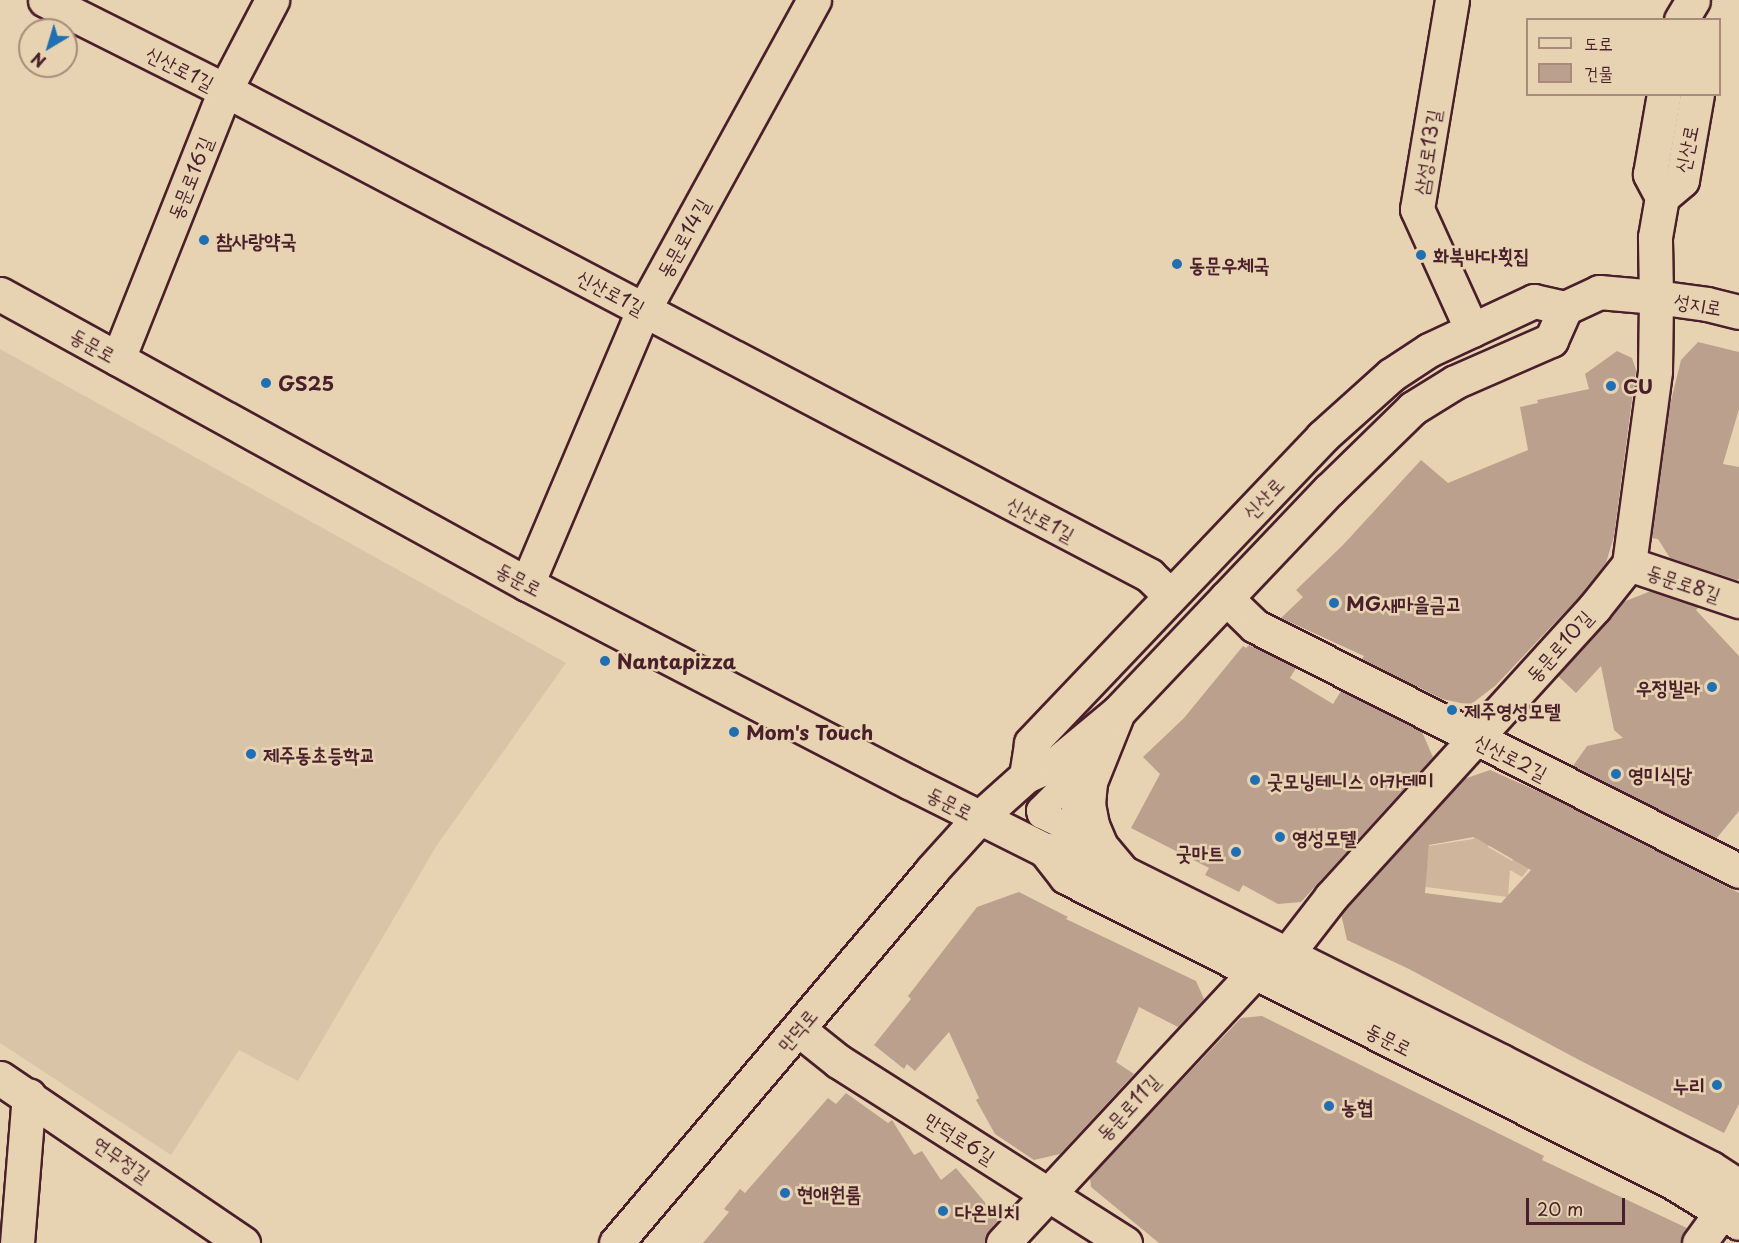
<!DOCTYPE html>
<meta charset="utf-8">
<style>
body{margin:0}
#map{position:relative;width:1739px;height:1243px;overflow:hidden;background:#e7d3b2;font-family:"Playpen Sans","Poor Story",sans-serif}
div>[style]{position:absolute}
.built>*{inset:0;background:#dac4a7}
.green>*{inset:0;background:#ceb59c}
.building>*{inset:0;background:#bba18d}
.roads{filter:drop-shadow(2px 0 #4a1f2b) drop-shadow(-2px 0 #4a1f2b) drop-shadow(0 2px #4a1f2b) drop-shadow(0 -2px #4a1f2b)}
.pedestrian>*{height:27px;margin:-13.5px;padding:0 13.5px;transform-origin:13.5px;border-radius:13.5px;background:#e7d3b2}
.minor>*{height:33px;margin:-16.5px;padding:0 16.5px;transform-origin:16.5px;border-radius:16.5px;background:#e7d3b2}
.tertiary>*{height:33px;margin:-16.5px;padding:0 16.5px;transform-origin:16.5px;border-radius:16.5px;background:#e7d3b2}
.secondary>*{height:33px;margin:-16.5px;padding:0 16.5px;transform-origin:16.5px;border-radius:16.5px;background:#e7d3b2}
.dots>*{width:16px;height:16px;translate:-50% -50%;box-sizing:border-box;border:3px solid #e7d3b2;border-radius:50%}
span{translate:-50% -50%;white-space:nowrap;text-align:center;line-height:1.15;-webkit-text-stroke:5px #e7d3b2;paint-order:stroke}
.street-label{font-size:20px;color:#4a1f2b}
.poi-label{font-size:20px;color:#4a1f2b;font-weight:700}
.left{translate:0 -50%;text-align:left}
.right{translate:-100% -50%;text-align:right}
.legend{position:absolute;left:1526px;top:18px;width:195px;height:78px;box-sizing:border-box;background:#e7d3b2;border:2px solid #a88b7c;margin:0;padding:8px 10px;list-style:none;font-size:18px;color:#4a1f2b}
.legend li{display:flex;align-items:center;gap:12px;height:30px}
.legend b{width:30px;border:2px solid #a88b7c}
.north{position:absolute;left:18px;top:18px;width:60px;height:60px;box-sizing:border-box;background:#e7d3b2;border:2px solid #a88b7c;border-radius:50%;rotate:218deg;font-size:16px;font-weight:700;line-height:24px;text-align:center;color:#4a1f2b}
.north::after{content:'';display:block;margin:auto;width:21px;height:27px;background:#1f6fb2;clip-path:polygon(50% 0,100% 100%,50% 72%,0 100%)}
.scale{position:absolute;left:1526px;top:1198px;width:99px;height:27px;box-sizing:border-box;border:3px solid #4a1f2b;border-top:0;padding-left:8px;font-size:18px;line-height:21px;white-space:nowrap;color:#4a1f2b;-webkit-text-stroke:4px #e7d3b2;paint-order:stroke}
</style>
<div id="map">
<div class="built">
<i style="clip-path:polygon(0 349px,566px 663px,437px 845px,298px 1081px,239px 1050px,171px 1155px,0 1043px)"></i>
</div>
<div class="green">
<i style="clip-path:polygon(1480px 828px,1494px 835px,1488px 847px,1512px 861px,1520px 850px,1530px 867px,1522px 877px,1510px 870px,1508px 897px,1425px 887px,1429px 846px,1473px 839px)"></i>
</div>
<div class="building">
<i style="clip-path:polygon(1698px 342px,1739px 352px,1739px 409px,1723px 464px,1739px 467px,1739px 579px,1737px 580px,1670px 558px,1658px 539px,1651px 538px,1669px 409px,1681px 360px)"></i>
<i style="clip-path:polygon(1617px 351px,1632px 358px,1636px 370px,1614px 536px,1606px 563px,1580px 596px,1495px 686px,1470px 705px,1442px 699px,1362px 659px,1364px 656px,1281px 618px,1303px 597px,1296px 590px,1343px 545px,1421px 460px,1448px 483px,1528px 450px,1520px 407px,1538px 403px,1537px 400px,1589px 389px,1585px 374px)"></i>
<i style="clip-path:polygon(1651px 591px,1699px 607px,1696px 610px,1739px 656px,1739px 811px,1716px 839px,1573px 766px,1587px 746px,1623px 738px,1614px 730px,1601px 666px,1576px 693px,1558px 676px,1623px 602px)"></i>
<i style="clip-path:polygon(1249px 645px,1296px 668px,1290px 678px,1333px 704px,1341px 691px,1422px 732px,1433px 757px,1301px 902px,1278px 904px,1243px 885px,1239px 892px,1205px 875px,1209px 868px,1131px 828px,1160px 774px,1143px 757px,1184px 718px,1243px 646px,1246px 648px)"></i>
<i style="clip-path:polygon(evenodd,1490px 770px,1551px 797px,1739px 893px,1739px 1104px,1724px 1133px,1581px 1061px,1409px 969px,1347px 940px,1341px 914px,1345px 909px,1464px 779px,1490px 770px,1474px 837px,1531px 870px,1501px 903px,1425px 893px,1429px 845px,1474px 837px)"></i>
<i style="clip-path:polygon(1019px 892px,1068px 917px,1066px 919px,1196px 981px,1204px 999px,1178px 1027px,1139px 1007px,1116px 1062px,1134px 1074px,1060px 1154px,1034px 1160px,995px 1134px,976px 1100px,979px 1098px,949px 1032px,915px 1071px,907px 1064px,904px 1069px,874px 1045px,911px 999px,908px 996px,977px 907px)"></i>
<i style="clip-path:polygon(1262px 1016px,1544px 1156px,1542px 1160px,1687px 1228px,1681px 1243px,1159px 1243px,1091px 1187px,1090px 1177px,1241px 1018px)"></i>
<i style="clip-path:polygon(846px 1093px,888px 1123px,892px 1120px,914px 1155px,922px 1151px,941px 1180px,956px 1168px,999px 1219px,989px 1231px,985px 1243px,703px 1243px,729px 1212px,724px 1209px,740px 1189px,745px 1193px,828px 1098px,836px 1104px)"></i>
</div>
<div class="roads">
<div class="pedestrian">
<i style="left:1077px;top:773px;width:32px;rotate:94deg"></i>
<i style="left:1075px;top:805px;width:23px;rotate:83deg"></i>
<i style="left:1078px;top:828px;width:4px;rotate:124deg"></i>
<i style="left:1076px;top:831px;width:39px;rotate:-154deg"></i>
<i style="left:1041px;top:814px;width:4px;rotate:-104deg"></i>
<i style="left:1040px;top:810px;width:52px;rotate:-45deg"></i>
</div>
<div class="minor">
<i style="left:45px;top:0;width:201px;rotate:26.6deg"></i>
<i style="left:225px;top:90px;width:1044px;rotate:27.69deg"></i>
<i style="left:1149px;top:575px;width:29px;rotate:44deg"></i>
<i style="left:1452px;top:0;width:212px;rotate:99.5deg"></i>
<i style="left:1417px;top:209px;width:133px;rotate:65.6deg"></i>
<i style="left:118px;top:359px;width:289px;rotate:-68.3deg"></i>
<i style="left:225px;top:90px;width:102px;rotate:-62.4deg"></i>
<i style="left:1629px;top:564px;width:116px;rotate:18.6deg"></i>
<i style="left:527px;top:584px;width:299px;rotate:-67deg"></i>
<i style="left:644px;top:309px;width:353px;rotate:-61.2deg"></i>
<i style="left:1226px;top:598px;width:40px;rotate:44deg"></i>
<i style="left:1255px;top:626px;width:542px;rotate:26.85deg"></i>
<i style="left:1286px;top:955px;width:73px;rotate:-52.2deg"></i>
<i style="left:1331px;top:897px;width:391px;rotate:-47.7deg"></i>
<i style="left:1594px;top:608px;width:56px;rotate:-51.5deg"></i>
<i style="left:1629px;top:564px;width:195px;rotate:-82.3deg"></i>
<i style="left:1655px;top:371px;width:74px;rotate:-89.2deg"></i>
<i style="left:798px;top:1029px;width:51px;rotate:38.7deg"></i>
<i style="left:838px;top:1061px;width:340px;rotate:32.4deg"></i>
<i style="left:17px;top:1243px;width:148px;rotate:-85.4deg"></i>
<i style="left:1003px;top:1243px;width:370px;rotate:-47.1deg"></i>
<i style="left:1699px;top:1243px;width:39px;rotate:-54deg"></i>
</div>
<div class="tertiary">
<i style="left:1656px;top:297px;width:51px;rotate:7.8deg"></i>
<i style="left:1707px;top:304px;width:33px;rotate:14deg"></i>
<i style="left:0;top:1078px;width:294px;rotate:34.2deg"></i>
</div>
<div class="secondary">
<i style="left:1681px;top:20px;width:23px;rotate:-59deg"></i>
<i style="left:1662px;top:197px;width:26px;rotate:-118deg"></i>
<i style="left:1650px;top:174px;width:81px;rotate:-80.1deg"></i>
<i style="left:0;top:294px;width:602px;rotate:28.82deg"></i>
<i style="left:527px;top:584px;width:430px;rotate:27.4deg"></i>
<i style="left:909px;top:782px;width:152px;rotate:26.6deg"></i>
<i style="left:1045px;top:850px;width:35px;rotate:2deg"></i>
<i style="left:1080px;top:851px;width:470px;rotate:26.5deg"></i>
<i style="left:1501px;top:1061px;width:236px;rotate:27deg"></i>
<i style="left:1711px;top:1168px;width:33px;rotate:33deg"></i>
<i style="left:1116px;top:717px;width:70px;rotate:111.8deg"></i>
<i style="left:1090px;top:782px;width:22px;rotate:95deg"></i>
<i style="left:1088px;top:804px;width:21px;rotate:79deg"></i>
<i style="left:1092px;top:825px;width:23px;rotate:67deg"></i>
<i style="left:1101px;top:846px;width:31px;rotate:50deg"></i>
<i style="left:1026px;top:776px;width:33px;rotate:-81deg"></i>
<i style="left:1031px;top:743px;width:422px;rotate:-46.4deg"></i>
<i style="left:1322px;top:437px;width:93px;rotate:-41.9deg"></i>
<i style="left:1391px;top:375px;width:45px;rotate:-33.3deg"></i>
<i style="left:1429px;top:350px;width:116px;rotate:-25deg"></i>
<i style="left:1534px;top:301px;width:32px;rotate:13deg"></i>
<i style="left:1565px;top:308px;width:38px;rotate:-25deg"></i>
<i style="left:1599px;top:292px;width:57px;rotate:5deg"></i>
<i style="left:1656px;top:297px;width:60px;rotate:-91deg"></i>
<i style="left:1655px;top:237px;width:41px;rotate:-80.1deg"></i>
<i style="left:1662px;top:197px;width:26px;rotate:-40deg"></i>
<i style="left:1682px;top:180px;width:87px;rotate:-80.1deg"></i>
<i style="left:1045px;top:850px;width:34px;rotate:52deg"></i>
<i style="left:1066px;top:877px;width:681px;rotate:26.72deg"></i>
<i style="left:1674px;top:1183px;width:76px;rotate:31.6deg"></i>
<i style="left:616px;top:1243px;width:487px;rotate:-49.7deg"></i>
<i style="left:931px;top:871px;width:72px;rotate:-47.8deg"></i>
<i style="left:979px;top:818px;width:63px;rotate:-41.8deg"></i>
<i style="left:1026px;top:776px;width:36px;rotate:-24deg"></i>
<i style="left:1059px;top:761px;width:77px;rotate:-39.7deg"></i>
<i style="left:1118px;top:712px;width:306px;rotate:-46.5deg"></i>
<i style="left:1329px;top:490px;width:117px;rotate:-44.3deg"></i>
<i style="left:1413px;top:408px;width:49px;rotate:-31.8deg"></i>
<i style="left:1455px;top:382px;width:105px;rotate:-23.6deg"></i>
<i style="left:1551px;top:340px;width:35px;rotate:-66deg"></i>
</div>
</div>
<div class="dots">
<i style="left:204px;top:240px;background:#1f6fb2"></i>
<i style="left:1421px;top:255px;background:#1f6fb2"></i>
<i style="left:1177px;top:264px;background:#1f6fb2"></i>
<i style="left:266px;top:383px;background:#1f6fb2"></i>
<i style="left:1611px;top:386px;background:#1f6fb2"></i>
<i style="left:1334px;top:603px;background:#1f6fb2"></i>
<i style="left:605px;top:661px;background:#1f6fb2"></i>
<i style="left:1712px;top:687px;background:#1f6fb2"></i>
<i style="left:1452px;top:710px;background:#1f6fb2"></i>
<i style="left:734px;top:732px;background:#1f6fb2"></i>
<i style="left:251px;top:754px;background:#1f6fb2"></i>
<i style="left:1616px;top:774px;background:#1f6fb2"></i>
<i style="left:1255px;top:780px;background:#1f6fb2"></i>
<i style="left:1280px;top:837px;background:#1f6fb2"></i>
<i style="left:1236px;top:852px;background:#1f6fb2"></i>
<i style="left:1717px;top:1085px;background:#1f6fb2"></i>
<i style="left:1329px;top:1106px;background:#1f6fb2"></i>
<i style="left:785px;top:1193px;background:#1f6fb2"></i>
<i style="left:943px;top:1211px;background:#1f6fb2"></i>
</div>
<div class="street-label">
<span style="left:180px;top:68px;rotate:27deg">신산로1길</span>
<span style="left:1686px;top:149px;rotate:-78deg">신산로</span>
<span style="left:1427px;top:152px;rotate:-81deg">삼성로13길</span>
<span style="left:190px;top:178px;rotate:-68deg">동문로16길</span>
<span style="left:683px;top:238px;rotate:-61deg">동문로14길</span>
<span style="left:611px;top:292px;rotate:28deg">신산로1길</span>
<span style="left:1698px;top:304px;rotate:10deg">성지로</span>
<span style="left:93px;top:345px;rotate:29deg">동문로</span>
<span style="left:1263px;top:498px;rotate:-46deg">신산로</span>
<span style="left:1041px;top:519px;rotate:28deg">신산로1길</span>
<span style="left:519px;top:579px;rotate:28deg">동문로</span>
<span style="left:1684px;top:583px;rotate:19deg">동문로8길</span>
<span style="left:1559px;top:646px;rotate:-48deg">동문로10길</span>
<span style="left:1511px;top:757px;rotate:27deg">신산로2길</span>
<span style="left:950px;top:803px;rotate:27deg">동문로</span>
<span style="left:797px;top:1030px;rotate:-50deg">만덕로</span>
<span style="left:1389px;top:1039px;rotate:27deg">동문로</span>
<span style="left:1128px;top:1107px;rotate:-47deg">동문로11길</span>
<span style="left:960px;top:1138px;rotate:32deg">만덕로6길</span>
<span style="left:122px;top:1159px;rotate:35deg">연무정길</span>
</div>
<div class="poi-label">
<span class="left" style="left:216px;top:240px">참사랑약국</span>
<span class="left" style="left:1433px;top:255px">화북바다횟집</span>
<span class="left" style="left:1189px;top:264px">동문우체국</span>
<span class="left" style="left:278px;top:383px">GS25</span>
<span class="left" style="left:1623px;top:386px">CU</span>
<span class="left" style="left:1346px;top:603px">MG새마을금고</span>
<span class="left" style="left:617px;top:661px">Nantapizza</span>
<span class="right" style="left:1700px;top:687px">우정빌라</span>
<span class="left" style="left:1464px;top:710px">제주영성모텔</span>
<span class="left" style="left:746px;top:732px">Mom's Touch</span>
<span class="left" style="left:263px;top:754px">제주동초등학교</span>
<span class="left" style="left:1628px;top:774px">영미식당</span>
<span class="left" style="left:1267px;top:780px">굿모닝테니스 아카데미</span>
<span class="left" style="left:1292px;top:837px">영성모텔</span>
<span class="right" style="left:1224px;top:852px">굿마트</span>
<span class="right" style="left:1705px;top:1085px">누리</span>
<span class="left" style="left:1341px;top:1106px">농협</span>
<span class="left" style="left:797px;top:1193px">현애원룸</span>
<span class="left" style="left:955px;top:1211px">다온비치</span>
</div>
<ul class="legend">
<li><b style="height:8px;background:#e7d3b2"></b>도로</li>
<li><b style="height:16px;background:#bba18d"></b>건물</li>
</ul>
<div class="north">N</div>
<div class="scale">20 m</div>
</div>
